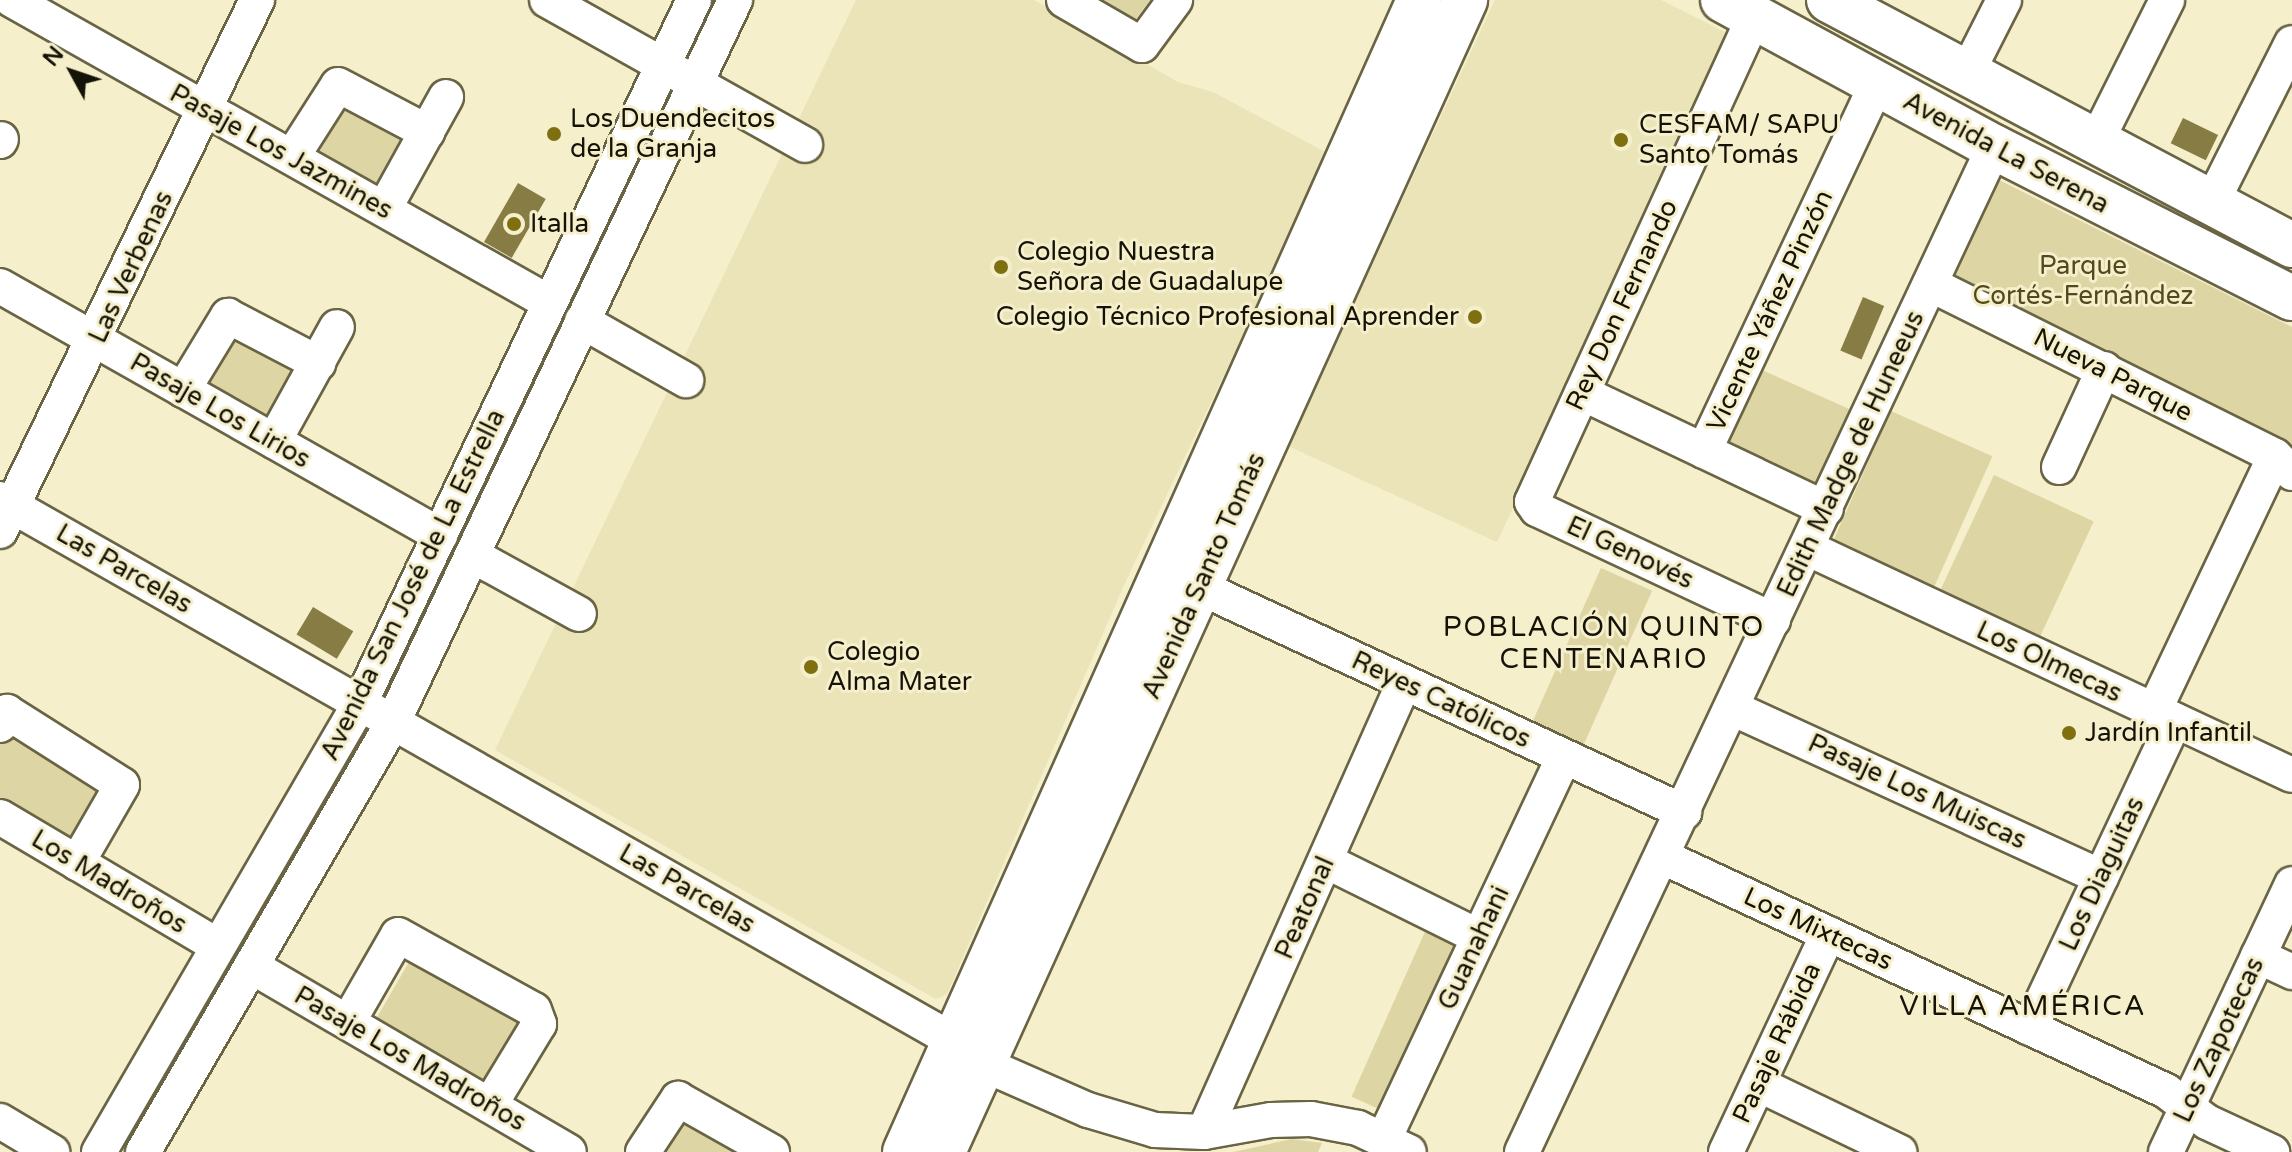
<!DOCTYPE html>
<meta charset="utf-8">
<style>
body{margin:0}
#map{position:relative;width:2292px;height:1152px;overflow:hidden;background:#f5efcb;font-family:"Varela Round",sans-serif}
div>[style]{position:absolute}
.built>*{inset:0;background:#eae4b8}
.green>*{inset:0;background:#ddd5a3;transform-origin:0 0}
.building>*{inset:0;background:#877d44;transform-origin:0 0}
.roads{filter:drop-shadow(2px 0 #696444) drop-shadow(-2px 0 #696444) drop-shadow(0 2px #696444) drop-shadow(0 -2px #696444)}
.minor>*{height:34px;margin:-17px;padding:0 17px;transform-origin:17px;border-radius:17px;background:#fff}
.major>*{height:44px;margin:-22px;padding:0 22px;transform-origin:22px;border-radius:22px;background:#fff}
.dots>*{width:22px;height:22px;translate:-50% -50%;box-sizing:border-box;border:4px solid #f5efcb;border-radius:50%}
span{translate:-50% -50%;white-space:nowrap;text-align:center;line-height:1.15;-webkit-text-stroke:6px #f5efcb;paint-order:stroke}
.poi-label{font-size:26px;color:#151307}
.left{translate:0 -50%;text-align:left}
.right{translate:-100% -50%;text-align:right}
.street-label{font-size:26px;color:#151307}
.park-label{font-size:26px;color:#524a1c}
.neighbourhood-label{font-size:28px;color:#151307;letter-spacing:2px}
.north{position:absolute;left:32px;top:32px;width:80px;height:80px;-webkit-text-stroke:6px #f5efcb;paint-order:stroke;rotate:310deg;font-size:22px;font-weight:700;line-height:32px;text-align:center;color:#151307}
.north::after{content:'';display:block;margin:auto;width:28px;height:36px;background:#151307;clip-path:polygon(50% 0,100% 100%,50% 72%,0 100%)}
</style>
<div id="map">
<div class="built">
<i style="clip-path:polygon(856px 0,1034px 0,1178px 82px,1213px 92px,1329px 154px,1124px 585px,947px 994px,936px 999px,495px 750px)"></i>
<i style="clip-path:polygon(1495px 0,1661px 0,1733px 36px,1497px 542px,1288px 446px)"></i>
</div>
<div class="green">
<i style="clip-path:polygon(1089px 0,1150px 0,1132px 24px)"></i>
<i style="left:336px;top:94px;width:81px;height:71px;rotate:25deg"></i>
<i style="clip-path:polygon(1995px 178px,2292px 327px,2292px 446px,1951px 274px)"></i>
<i style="clip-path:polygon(226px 326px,303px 371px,276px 422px,202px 389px)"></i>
<i style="left:1753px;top:366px;width:119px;height:85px;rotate:24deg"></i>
<i style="left:1891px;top:411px;width:111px;height:145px;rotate:24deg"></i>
<i style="left:1994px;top:475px;width:110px;height:129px;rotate:25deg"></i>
<i style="left:1601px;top:568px;width:56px;height:175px;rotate:24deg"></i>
<i style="clip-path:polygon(7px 723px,104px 789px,68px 842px,0 812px,0 735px)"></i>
<i style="left:1428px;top:925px;width:44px;height:188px;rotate:24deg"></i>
<i style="left:413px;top:955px;width:130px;height:73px;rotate:30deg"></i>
<i style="clip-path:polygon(677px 1117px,737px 1152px,656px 1152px)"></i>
<i style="clip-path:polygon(1292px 1139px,1322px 1143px,1318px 1152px,1233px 1152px)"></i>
</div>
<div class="building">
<i style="left:2183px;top:118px;width:39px;height:28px;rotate:26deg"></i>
<i style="left:518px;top:183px;width:32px;height:68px;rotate:30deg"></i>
<i style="left:1863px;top:297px;width:23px;height:58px;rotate:23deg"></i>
<i style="left:313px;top:607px;width:47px;height:32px;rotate:31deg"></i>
</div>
<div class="roads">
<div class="minor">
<i style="left:12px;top:0;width:617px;rotate:29.39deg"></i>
<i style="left:547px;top:0;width:296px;rotate:29.3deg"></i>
<i style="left:1064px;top:0;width:90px;rotate:30deg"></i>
<i style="left:1142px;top:45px;width:56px;rotate:-53.7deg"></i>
<i style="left:1754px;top:17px;width:533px;rotate:114.6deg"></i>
<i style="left:1532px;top:502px;width:9px;rotate:54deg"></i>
<i style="left:1537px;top:509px;width:261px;rotate:25.2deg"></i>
<i style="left:1966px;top:75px;width:84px;rotate:-63.1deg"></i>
<i style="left:0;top:141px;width:2px;rotate:-63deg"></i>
<i style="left:2095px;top:144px;width:161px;rotate:-63.4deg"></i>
<i style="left:292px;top:157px;width:85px;rotate:-57.4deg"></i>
<i style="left:338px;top:85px;width:101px;rotate:27.8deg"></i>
<i style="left:2211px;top:204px;width:180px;rotate:-63.3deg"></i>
<i style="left:384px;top:209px;width:128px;rotate:-61deg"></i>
<i style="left:1930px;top:284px;width:385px;rotate:26.5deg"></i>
<i style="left:2275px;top:456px;width:24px;rotate:45deg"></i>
<i style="left:0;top:286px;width:506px;rotate:29.51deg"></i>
<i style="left:582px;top:321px;width:120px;rotate:29.6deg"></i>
<i style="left:183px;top:390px;width:87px;rotate:-58.7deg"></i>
<i style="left:228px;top:316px;width:102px;rotate:27.6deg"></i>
<i style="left:1582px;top:393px;width:270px;rotate:25.4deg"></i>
<i style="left:274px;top:441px;width:130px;rotate:-61.1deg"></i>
<i style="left:1704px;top:451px;width:404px;rotate:-64.8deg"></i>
<i style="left:2059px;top:467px;width:108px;rotate:-65.3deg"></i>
<i style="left:0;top:499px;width:1099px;rotate:29.6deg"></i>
<i style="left:956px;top:1042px;width:35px;rotate:39deg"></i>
<i style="left:983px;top:1064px;width:115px;rotate:23.7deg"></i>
<i style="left:1088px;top:1110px;width:70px;rotate:16.6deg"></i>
<i style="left:1155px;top:1130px;width:49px;rotate:2.3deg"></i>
<i style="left:1204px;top:1132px;width:68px;rotate:-10.2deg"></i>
<i style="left:1271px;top:1120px;width:40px;rotate:-1.4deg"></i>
<i style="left:1311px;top:1119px;width:48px;rotate:10.8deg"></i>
<i style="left:1358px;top:1128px;width:56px;rotate:25.2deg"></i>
<i style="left:0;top:531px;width:590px;rotate:-64.17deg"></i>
<i style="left:1807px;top:548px;width:535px;rotate:25.08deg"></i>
<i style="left:472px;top:555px;width:122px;rotate:28.9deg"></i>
<i style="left:1199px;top:587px;width:535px;rotate:24.89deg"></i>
<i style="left:1732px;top:708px;width:406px;rotate:24.6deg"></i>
<i style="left:2154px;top:711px;width:282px;rotate:-64.6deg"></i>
<i style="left:0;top:725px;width:15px;rotate:-62deg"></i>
<i style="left:7px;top:712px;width:136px;rotate:32.4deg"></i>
<i style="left:122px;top:785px;width:90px;rotate:120deg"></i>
<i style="left:0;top:817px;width:253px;rotate:30.6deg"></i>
<i style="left:1663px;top:857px;width:555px;rotate:24.95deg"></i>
<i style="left:2166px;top:1091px;width:51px;rotate:37.1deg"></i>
<i style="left:2207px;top:1122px;width:72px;rotate:24.8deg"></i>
<i style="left:1326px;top:861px;width:171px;rotate:26.4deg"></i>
<i style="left:2258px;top:956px;width:38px;rotate:25deg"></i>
<i style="left:251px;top:966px;width:368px;rotate:30.3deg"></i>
<i style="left:348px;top:1022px;width:100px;rotate:-60.1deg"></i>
<i style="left:398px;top:935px;width:155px;rotate:28.9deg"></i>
<i style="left:534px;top:1010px;width:15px;rotate:70deg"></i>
<i style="left:539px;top:1024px;width:95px;rotate:121.2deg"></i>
<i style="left:2030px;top:1028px;width:340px;rotate:-64.8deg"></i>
<i style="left:1758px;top:1084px;width:157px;rotate:25.7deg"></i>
<i style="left:0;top:1121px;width:61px;rotate:30.8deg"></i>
<i style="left:1204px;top:1132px;width:492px;rotate:-66deg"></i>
<i style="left:1384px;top:1139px;width:422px;rotate:-64.8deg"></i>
<i style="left:99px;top:1152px;width:519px;rotate:-59.83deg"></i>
<i style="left:360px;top:703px;width:778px;rotate:-64.59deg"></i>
<i style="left:143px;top:1152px;width:497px;rotate:-59.8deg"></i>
<i style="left:393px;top:722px;width:799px;rotate:-64.65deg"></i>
<i style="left:643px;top:1152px;width:64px;rotate:-56.6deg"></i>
<i style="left:678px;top:1099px;width:108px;rotate:29.4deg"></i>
<i style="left:1522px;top:1152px;width:1110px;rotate:-64.84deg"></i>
<i style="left:1726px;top:1152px;width:241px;rotate:-64.9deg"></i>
<i style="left:2166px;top:1152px;width:296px;rotate:-64.8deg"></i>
</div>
<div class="major">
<i style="left:1723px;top:0;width:308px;rotate:28.5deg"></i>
<i style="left:1994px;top:147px;width:334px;rotate:26.9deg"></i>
<i style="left:1829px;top:0;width:524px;rotate:27.89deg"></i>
<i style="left:905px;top:1152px;width:1261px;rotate:-65.95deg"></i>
<i style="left:943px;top:1152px;width:1265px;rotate:-65.62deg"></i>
</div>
</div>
<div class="dots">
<i style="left:554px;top:134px;background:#7e7010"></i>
<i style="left:1621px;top:140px;background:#7e7010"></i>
<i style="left:514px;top:224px;background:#7e7010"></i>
<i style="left:1001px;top:267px;background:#7e7010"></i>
<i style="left:1475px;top:317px;background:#7e7010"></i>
<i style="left:811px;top:667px;background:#7e7010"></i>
<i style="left:2069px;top:733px;background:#7e7010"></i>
</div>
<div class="poi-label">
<span class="left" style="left:570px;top:134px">Los Duendecitos<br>de la Granja</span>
<span class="left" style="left:1639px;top:140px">CESFAM/ SAPU<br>Santo Tomás</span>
<span class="left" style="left:530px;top:224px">Italla</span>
<span class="left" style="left:1017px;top:267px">Colegio Nuestra<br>Señora de Guadalupe</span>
<span class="right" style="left:1459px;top:317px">Colegio Técnico Profesional Aprender</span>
<span class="left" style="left:827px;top:667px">Colegio<br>Alma Mater</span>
<span class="left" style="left:2085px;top:733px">Jardín Infantil</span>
</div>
<div class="street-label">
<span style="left:281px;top:152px;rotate:29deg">Pasaje Los Jazmines</span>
<span style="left:2006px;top:153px;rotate:28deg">Avenida La Serena</span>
<span style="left:131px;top:267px;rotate:-65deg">Las Verbenas</span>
<span style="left:1622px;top:305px;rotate:-65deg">Rey Don Fernando</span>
<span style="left:1770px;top:311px;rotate:-65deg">Vicente Yáñez Pinzón</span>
<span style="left:2113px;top:375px;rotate:27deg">Nueva Parque</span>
<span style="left:220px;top:411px;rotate:30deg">Pasaje Los Lirios</span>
<span style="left:1851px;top:454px;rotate:-65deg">Edith Madge de Huneeus</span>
<span style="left:1630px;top:553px;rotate:25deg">El Genovés</span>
<span style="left:124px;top:569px;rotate:30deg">Las Parcelas</span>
<span style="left:1204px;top:576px;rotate:-66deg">Avenida Santo Tomás</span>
<span style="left:413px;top:585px;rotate:-64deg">Avenida San José de La Estrella</span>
<span style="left:2049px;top:662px;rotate:25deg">Los Olmecas</span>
<span style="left:1441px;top:700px;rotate:25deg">Reyes Católicos</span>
<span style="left:1917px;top:792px;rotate:25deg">Pasaje Los Muiscas</span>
<span style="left:2102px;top:874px;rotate:-65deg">Los Diaguitas</span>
<span style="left:109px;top:882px;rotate:31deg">Los Madroños</span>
<span style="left:687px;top:889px;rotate:30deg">Las Parcelas</span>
<span style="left:1305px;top:908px;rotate:-66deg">Peatonal</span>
<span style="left:1818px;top:929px;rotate:25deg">Los Mixtecas</span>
<span style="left:1474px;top:948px;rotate:-65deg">Guanahani</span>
<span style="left:2219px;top:1040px;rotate:-65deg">Los Zapotecas</span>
<span style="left:1777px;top:1043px;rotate:-65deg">Pasaje Rábida</span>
<span style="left:410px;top:1059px;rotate:30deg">Pasaje Los Madroños</span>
</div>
<div class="park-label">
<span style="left:2083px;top:281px">Parque<br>Cortés-Fernández</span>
</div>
<div class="neighbourhood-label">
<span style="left:1604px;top:643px">POBLACIÓN QUINTO<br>CENTENARIO</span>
<span style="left:2023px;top:1006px">VILLA AMÉRICA</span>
</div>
<div class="north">N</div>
</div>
